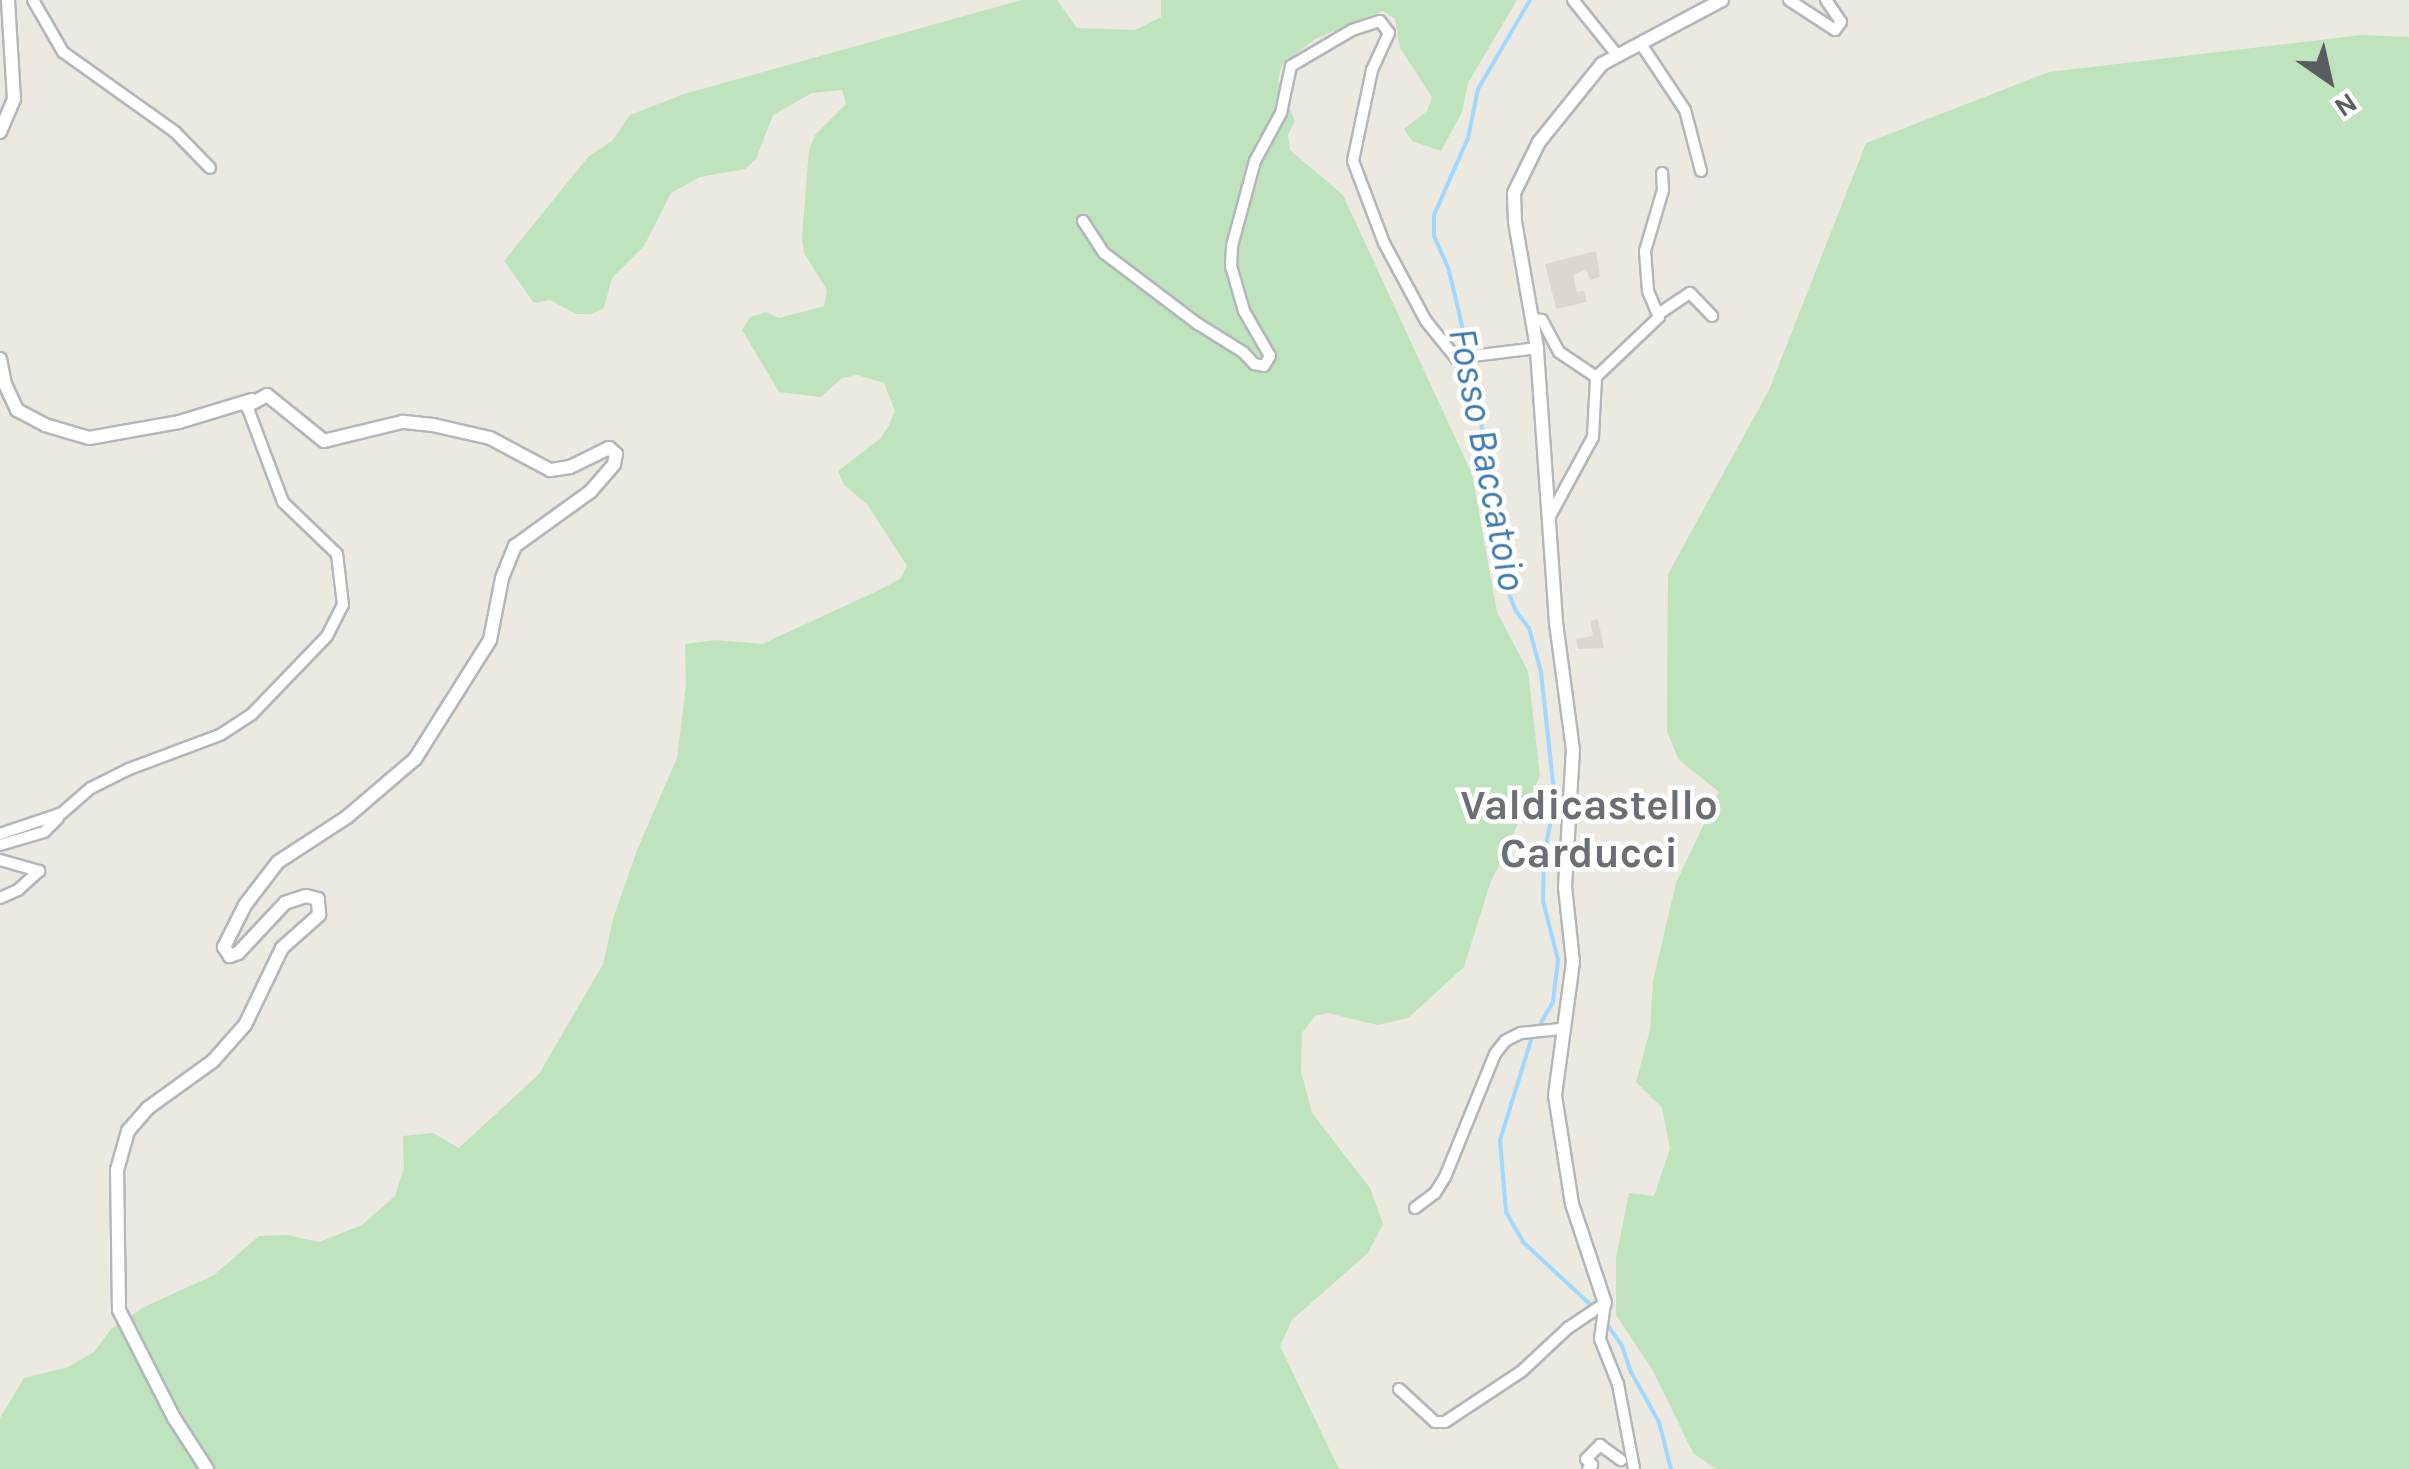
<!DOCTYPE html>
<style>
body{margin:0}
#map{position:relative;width:2409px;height:1469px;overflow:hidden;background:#ece9e1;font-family:Karla,sans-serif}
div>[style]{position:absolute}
.education>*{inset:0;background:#dcd8cf}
.green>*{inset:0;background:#bfe4bd}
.stream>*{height:4px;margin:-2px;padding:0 2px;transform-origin:2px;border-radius:2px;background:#a0d9fd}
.roads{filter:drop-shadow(2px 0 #b3b7bb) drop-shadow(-2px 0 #b3b7bb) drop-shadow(0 2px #b3b7bb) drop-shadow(0 -2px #b3b7bb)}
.minor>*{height:10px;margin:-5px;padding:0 5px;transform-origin:5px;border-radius:5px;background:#fff}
.tertiary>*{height:12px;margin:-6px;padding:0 6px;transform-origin:6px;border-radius:6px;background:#fff}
span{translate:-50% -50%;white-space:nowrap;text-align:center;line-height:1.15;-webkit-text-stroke:9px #fff;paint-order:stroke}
.water-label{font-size:40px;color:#3e7aae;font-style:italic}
.quarter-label{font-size:42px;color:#6a6f73;font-weight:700}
.north{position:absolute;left:2279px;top:30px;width:100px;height:100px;-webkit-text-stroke:8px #fff;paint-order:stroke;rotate:146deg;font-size:28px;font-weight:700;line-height:40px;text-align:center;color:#595d61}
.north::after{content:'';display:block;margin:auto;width:35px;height:45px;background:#595d61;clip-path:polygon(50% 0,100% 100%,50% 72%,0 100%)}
</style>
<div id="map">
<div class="education">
<i style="clip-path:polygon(1596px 251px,1600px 277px,1590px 280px,1586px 269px,1573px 275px,1577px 292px,1584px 291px,1587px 302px,1556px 309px,1545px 264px)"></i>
<i style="clip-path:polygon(1598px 619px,1604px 648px,1578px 649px,1576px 639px,1593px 636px,1590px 621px)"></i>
</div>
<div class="green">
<i style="clip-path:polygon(1022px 0,1057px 0,1077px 28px,1135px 30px,1161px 17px,1161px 0,1517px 0,1468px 83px,1462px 112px,1441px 151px,1412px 141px,1404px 129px,1427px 111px,1432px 97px,1400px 48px,1395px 19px,1383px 11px,1315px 39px,1282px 65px,1278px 80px,1295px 121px,1288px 135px,1290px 150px,1343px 195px,1472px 474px,1497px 612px,1528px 671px,1540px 776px,1490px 884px,1464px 967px,1408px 1018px,1378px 1025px,1327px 1013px,1315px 1016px,1302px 1033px,1301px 1071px,1312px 1113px,1370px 1188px,1383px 1224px,1368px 1253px,1292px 1320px,1280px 1346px,1339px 1469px,0 1469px,0 1418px,24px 1378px,68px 1367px,94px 1352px,111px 1329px,144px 1307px,214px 1275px,259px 1236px,288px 1235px,319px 1242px,362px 1225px,395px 1196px,404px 1168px,403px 1136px,433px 1133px,459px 1148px,539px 1074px,603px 964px,613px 919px,637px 850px,677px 758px,686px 685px,685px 644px,716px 640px,762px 644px,873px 593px,900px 579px,907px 566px,867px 504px,844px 485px,838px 471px,881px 438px,889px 425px,895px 411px,884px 383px,857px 375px,842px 378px,821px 397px,779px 392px,742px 330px,750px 317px,766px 312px,779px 318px,824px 306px,827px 290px,804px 253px,802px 238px,809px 149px,815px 135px,846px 104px,842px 90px,812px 93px,773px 115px,756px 159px,745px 169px,700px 177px,671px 193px,644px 246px,612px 278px,604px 308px,591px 314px,576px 314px,550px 300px,534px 303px,504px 261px,588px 157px,612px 141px,630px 115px,684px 94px)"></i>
<i style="clip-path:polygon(2362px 35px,2409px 37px,2409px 1469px,1716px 1469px,1693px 1453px,1653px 1371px,1616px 1315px,1616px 1258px,1629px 1193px,1654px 1196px,1670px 1149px,1662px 1108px,1636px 1082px,1650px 1030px,1653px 981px,1676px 883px,1719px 792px,1678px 759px,1667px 731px,1668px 574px,1769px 390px,1866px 143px,2049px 72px)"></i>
</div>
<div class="stream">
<i style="left:1530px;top:0;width:103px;rotate:120.3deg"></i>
<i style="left:1478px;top:89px;width:50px;rotate:101.5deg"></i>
<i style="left:1468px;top:138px;width:84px;rotate:113.8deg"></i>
<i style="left:1434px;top:215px;width:21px;rotate:90deg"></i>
<i style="left:1434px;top:236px;width:34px;rotate:66deg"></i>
<i style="left:1448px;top:267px;width:46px;rotate:76.3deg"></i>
<i style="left:1459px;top:312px;width:186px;rotate:78.8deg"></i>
<i style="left:1495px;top:494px;width:75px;rotate:86.9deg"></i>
<i style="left:1499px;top:569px;width:45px;rotate:68deg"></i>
<i style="left:1516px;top:611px;width:21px;rotate:53deg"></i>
<i style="left:1529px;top:628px;width:46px;rotate:74.7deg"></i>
<i style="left:1541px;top:672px;width:130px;rotate:83.8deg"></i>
<i style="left:1555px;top:801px;width:54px;rotate:101.7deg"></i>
<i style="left:1544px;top:854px;width:47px;rotate:91.2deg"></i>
<i style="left:1543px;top:901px;width:61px;rotate:75.7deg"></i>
<i style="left:1558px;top:960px;width:42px;rotate:96.8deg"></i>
<i style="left:1553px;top:1002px;width:44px;rotate:120.1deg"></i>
<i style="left:1531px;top:1040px;width:105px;rotate:107.2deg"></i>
<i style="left:1500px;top:1140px;width:72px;rotate:85.2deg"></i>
<i style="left:1506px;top:1212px;width:34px;rotate:60deg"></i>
<i style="left:1523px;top:1242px;width:98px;rotate:42.9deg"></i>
<i style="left:1604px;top:1320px;width:32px;rotate:55deg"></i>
<i style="left:1622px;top:1346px;width:28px;rotate:71deg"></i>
<i style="left:1631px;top:1372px;width:57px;rotate:60.8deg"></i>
<i style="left:1659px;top:1422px;width:49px;rotate:75.7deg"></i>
</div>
<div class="roads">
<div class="minor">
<i style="left:33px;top:0;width:60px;rotate:60deg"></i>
<i style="left:63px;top:52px;width:138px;rotate:35.5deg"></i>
<i style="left:175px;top:132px;width:50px;rotate:45.8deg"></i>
<i style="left:1573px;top:0;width:72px;rotate:51.2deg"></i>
<i style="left:1789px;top:0;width:55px;rotate:33.1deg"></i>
<i style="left:1835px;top:30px;width:10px;rotate:-53deg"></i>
<i style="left:1841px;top:22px;width:27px;rotate:-124deg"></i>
<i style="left:1641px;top:44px;width:79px;rotate:56.3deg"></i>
<i style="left:1685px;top:110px;width:63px;rotate:75.3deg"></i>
<i style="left:1083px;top:221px;width:38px;rotate:57deg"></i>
<i style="left:1104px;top:253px;width:118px;rotate:37.1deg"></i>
<i style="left:1198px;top:324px;width:53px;rotate:31.9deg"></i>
<i style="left:1243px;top:352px;width:16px;rotate:47deg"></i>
<i style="left:1254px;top:364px;width:10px;rotate:11deg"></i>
<i style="left:1264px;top:366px;width:12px;rotate:-59deg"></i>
<i style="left:1270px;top:356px;width:52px;rotate:-120deg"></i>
<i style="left:1244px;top:311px;width:47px;rotate:-106.1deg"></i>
<i style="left:1231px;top:266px;width:20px;rotate:-87deg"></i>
<i style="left:1232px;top:246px;width:88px;rotate:-74.9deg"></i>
<i style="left:1255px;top:161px;width:55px;rotate:-61.6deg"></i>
<i style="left:1281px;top:113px;width:48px;rotate:-78deg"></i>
<i style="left:1291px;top:66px;width:71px;rotate:-30.5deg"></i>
<i style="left:1352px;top:30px;width:29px;rotate:-18deg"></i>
<i style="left:1380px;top:21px;width:15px;rotate:53deg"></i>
<i style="left:1389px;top:33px;width:41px;rotate:114.7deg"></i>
<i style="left:1372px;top:70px;width:93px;rotate:101.8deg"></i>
<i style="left:1353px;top:161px;width:88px;rotate:69.3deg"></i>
<i style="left:1384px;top:243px;width:89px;rotate:61.7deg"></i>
<i style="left:1426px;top:321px;width:48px;rotate:51deg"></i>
<i style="left:1456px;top:358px;width:82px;rotate:-7deg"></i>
<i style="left:1660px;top:313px;width:36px;rotate:-34deg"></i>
<i style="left:1690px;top:293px;width:32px;rotate:46deg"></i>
<i style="left:1533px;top:319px;width:9px;rotate:6deg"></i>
<i style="left:1542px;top:320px;width:36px;rotate:62deg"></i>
<i style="left:1559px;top:352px;width:45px;rotate:34deg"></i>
<i style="left:1550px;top:516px;width:90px;rotate:-61.4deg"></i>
<i style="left:1593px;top:437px;width:60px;rotate:-87.1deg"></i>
<i style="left:1596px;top:377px;width:87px;rotate:-43.6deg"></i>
<i style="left:1659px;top:317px;width:28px;rotate:-113deg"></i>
<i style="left:1648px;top:291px;width:40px;rotate:-94.3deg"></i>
<i style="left:1645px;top:251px;width:64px;rotate:-73.6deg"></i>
<i style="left:1663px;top:190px;width:17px;rotate:-93deg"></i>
<i style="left:0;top:834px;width:65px;rotate:-18.7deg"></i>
<i style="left:62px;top:813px;width:38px;rotate:-41deg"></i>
<i style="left:91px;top:788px;width:42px;rotate:-26.6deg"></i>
<i style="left:129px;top:769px;width:97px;rotate:-20.5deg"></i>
<i style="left:220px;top:735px;width:38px;rotate:-33deg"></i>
<i style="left:252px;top:714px;width:108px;rotate:-46.1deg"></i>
<i style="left:327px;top:636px;width:35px;rotate:-63deg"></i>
<i style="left:343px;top:605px;width:51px;rotate:-96.7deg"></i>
<i style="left:337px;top:554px;width:75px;rotate:-136.1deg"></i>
<i style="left:283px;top:502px;width:103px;rotate:-110.6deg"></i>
<i style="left:0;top:845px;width:46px;rotate:-16.5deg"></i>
<i style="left:44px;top:832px;width:20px;rotate:-45deg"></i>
<i style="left:0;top:860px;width:41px;rotate:15.8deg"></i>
<i style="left:39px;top:871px;width:28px;rotate:138deg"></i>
<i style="left:18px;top:890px;width:20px;rotate:156deg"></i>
<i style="left:1415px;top:1208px;width:25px;rotate:-37deg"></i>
<i style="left:1435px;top:1193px;width:19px;rotate:-58deg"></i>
<i style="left:1445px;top:1177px;width:133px;rotate:-67.9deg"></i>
<i style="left:1495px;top:1054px;width:16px;rotate:-52deg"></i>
<i style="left:1505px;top:1041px;width:18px;rotate:-27deg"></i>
<i style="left:1521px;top:1033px;width:40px;rotate:-5.7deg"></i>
<i style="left:1605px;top:1303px;width:36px;rotate:98deg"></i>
<i style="left:1600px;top:1339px;width:48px;rotate:68.2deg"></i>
<i style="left:1618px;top:1384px;width:86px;rotate:79.3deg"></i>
<i style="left:1399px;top:1389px;width:49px;rotate:42.5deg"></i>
<i style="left:1435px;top:1422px;width:10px"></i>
<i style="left:1445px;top:1422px;width:92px;rotate:-33.5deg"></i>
<i style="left:1522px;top:1371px;width:63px;rotate:-43.1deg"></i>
<i style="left:1568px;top:1328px;width:45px;rotate:-34deg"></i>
<i style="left:1588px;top:1469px;width:6px;rotate:-45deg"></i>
<i style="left:1592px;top:1465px;width:8px;rotate:-135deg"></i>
<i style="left:1586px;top:1459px;width:20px;rotate:-45deg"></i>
<i style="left:1600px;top:1445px;width:26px;rotate:36deg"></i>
</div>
<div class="tertiary">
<i style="left:0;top:132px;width:36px;rotate:-67deg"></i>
<i style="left:14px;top:99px;width:99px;rotate:-93.5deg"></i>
<i style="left:0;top:359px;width:25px;rotate:79deg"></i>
<i style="left:5px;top:384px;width:29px;rotate:65deg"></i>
<i style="left:17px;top:410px;width:32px;rotate:28deg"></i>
<i style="left:45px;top:425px;width:46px;rotate:16.5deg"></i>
<i style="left:89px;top:438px;width:91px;rotate:-10.1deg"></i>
<i style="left:179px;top:422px;width:76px;rotate:-16.8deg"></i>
<i style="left:1605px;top:1303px;width:104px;rotate:-108.4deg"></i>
<i style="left:1572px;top:1204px;width:110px;rotate:-98.9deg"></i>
<i style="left:1555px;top:1095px;width:134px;rotate:-82.3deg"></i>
<i style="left:1573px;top:962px;width:75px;rotate:-96.1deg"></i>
<i style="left:1565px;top:887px;width:137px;rotate:-86.7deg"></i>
<i style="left:1573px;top:750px;width:129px;rotate:-97.6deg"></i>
<i style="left:1556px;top:622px;width:275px;rotate:-94deg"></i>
<i style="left:1537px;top:348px;width:128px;rotate:-99.9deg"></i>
<i style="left:1515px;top:222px;width:29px;rotate:-92deg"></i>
<i style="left:1514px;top:193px;width:57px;rotate:-63.9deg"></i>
<i style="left:1539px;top:142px;width:100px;rotate:-51.1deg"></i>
<i style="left:1602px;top:64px;width:136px;rotate:-28.1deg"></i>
<i style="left:207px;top:1469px;width:61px;rotate:-122.9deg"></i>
<i style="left:174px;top:1418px;width:121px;rotate:-117deg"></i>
<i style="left:119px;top:1310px;width:140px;rotate:-90.8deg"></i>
<i style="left:117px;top:1170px;width:41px;rotate:-74.2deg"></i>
<i style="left:128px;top:1131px;width:30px;rotate:-49deg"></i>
<i style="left:148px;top:1108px;width:80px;rotate:-35.9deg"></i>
<i style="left:213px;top:1061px;width:48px;rotate:-48.4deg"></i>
<i style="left:245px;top:1025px;width:85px;rotate:-64.3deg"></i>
<i style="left:282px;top:948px;width:50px;rotate:-41.7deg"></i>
<i style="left:319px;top:915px;width:16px;rotate:-94deg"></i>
<i style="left:318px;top:899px;width:12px;rotate:-166deg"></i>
<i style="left:306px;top:896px;width:22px;rotate:162deg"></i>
<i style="left:285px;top:903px;width:69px;rotate:133.2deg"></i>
<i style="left:238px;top:953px;width:9px;rotate:159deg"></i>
<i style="left:230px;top:956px;width:11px;rotate:-124deg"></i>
<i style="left:224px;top:947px;width:47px;rotate:-63.4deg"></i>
<i style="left:245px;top:905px;width:54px;rotate:-52.5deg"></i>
<i style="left:278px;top:862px;width:82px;rotate:-33.1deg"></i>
<i style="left:347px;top:817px;width:89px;rotate:-40.5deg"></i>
<i style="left:415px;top:759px;width:141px;rotate:-57.8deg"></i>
<i style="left:490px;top:640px;width:63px;rotate:-79deg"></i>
<i style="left:502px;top:578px;width:35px;rotate:-68deg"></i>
<i style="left:515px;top:546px;width:92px;rotate:-35.8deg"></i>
<i style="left:590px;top:492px;width:37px;rotate:-49deg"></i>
<i style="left:614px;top:464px;width:10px;rotate:-79deg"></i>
<i style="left:616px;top:454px;width:9px;rotate:-139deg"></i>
<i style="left:609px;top:448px;width:43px;rotate:154deg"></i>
<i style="left:570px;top:467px;width:20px;rotate:171deg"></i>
<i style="left:550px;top:470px;width:68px;rotate:-151.9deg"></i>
<i style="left:490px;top:438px;width:58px;rotate:-167.2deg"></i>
<i style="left:433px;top:425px;width:31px;rotate:-174deg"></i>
<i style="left:402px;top:422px;width:80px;rotate:166.3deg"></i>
<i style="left:324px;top:441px;width:73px;rotate:-141.1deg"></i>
<i style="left:267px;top:395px;width:23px;rotate:151deg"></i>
</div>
</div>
<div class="water-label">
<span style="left:1487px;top:459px;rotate:79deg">Fosso Baccatoio</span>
</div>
<div class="quarter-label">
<span style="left:1589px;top:829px">Valdicastello<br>Carducci</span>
</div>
<div class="north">N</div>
</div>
